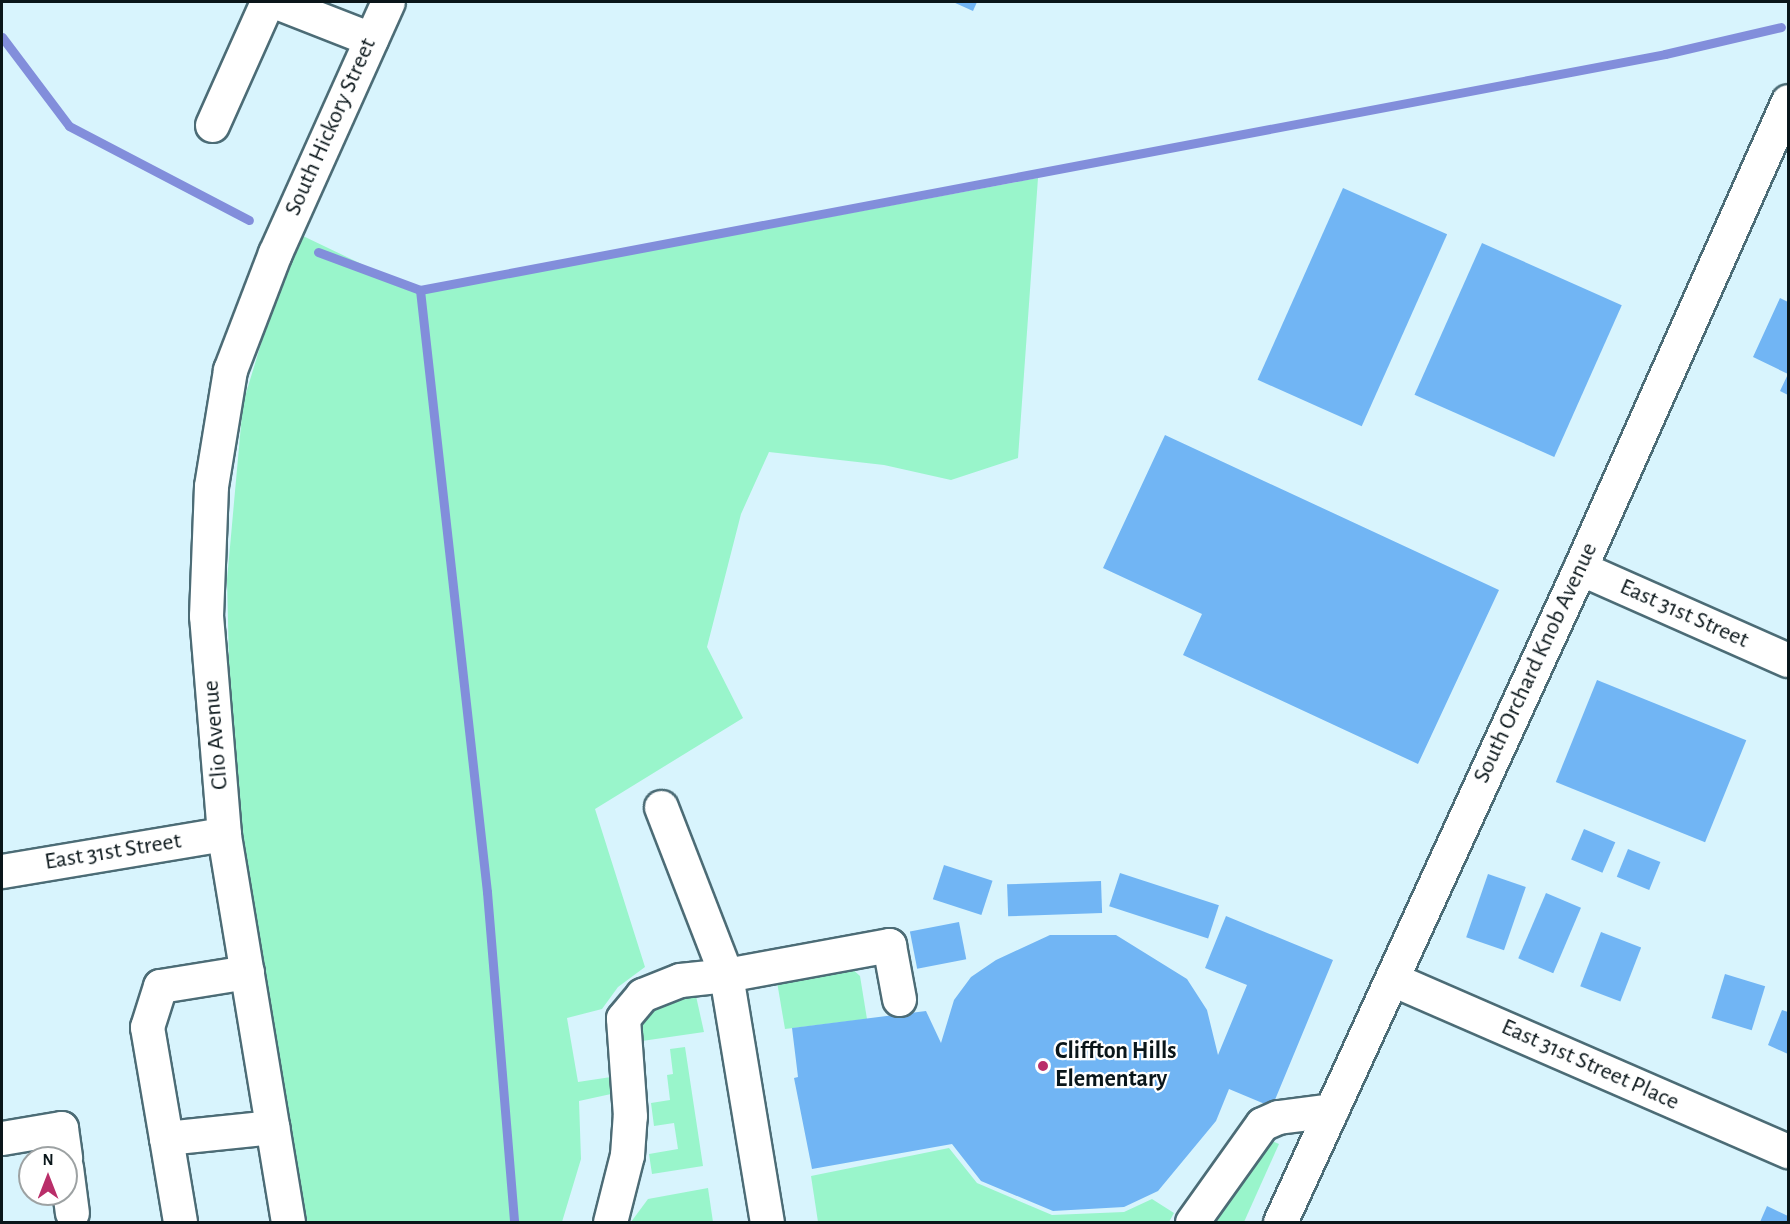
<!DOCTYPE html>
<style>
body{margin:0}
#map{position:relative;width:1790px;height:1224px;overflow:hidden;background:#d8f4fd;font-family:"Alegreya Sans",sans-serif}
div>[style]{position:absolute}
.green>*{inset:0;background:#99f5cb}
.stream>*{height:9px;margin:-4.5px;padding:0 4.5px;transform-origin:4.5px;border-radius:4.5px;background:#828edb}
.building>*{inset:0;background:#71b5f4;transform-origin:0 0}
.roads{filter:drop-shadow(2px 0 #4c6c76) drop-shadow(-2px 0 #4c6c76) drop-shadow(0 2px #4c6c76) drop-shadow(0 -2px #4c6c76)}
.minor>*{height:33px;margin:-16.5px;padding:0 16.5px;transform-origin:16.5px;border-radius:16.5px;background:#fff}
.dots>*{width:16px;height:16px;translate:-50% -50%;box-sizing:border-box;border:3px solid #fff;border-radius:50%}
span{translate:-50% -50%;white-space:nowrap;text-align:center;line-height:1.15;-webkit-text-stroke:4.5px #fff;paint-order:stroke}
.street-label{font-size:24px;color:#0a161a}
.poi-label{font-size:24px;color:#0a161a;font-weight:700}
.left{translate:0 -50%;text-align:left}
.frame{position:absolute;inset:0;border:3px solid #0a161a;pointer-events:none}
.north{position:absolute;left:18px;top:1146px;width:60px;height:60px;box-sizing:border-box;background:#fff;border:2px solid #9da2a3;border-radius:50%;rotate:0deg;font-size:16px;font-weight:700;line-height:24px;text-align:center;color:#0a161a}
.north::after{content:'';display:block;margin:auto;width:21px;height:27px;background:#b92e69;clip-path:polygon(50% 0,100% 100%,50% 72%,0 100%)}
</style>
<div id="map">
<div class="green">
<i style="clip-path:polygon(1038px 178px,1018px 458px,951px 480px,884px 465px,769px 452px,741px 514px,707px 647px,743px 718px,595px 809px,645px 967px,618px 987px,602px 1009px,567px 1018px,578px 1082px,611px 1077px,611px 1094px,579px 1101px,581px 1159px,562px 1222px,304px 1222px,232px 786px,227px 580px,243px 403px,278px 288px,303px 236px,422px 293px)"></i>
<i style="clip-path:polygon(850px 967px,860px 976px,867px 1019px,785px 1029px,775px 970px)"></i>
<i style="clip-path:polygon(694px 987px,704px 1032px,642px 1041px,638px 1027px,645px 1012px)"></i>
<i style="clip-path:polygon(685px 1047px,703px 1166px,652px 1174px,649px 1154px,678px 1149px,674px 1123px,654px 1126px,651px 1103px,670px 1100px,667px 1075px,673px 1074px,670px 1049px)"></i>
<i style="clip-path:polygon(1272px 1141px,1279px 1144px,1244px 1222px,1213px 1222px,1265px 1142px)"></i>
<i style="clip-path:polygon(949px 1148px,977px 1183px,1052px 1215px,1124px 1212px,1152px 1199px,1174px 1213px,1169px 1222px,818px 1222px,811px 1176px)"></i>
<i style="clip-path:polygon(708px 1188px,713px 1222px,631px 1222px,648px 1199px)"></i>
</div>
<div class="stream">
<i style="left:2px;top:37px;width:111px;rotate:53deg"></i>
<i style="left:69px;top:126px;width:203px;rotate:27.6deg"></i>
<i style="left:318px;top:252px;width:109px;rotate:20.4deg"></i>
<i style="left:420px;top:290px;width:1267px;rotate:-10.73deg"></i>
<i style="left:1665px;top:54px;width:119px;rotate:-13.1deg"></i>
<i style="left:420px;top:290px;width:606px;rotate:83.65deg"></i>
<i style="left:487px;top:892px;width:331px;rotate:85.3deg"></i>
</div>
<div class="building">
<i style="clip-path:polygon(953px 2px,977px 2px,973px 11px)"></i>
<i style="left:1343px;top:188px;width:114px;height:210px;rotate:24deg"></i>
<i style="left:1482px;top:243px;width:153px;height:166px;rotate:24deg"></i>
<i style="clip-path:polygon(1780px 298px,1788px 302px,1788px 395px,1780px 391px,1788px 374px,1753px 357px)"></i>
<i style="clip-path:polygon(1165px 435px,1499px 590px,1418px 764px,1183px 655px,1202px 614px,1103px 568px)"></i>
<i style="left:1597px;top:680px;width:161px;height:110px;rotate:22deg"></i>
<i style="left:1584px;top:829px;width:34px;height:33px;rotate:23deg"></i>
<i style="left:1628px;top:849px;width:35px;height:30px;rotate:22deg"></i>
<i style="left:944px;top:865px;width:51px;height:36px;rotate:18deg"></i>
<i style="left:1120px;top:873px;width:104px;height:35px;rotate:18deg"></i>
<i style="left:1488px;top:874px;width:40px;height:67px;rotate:19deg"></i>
<i style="left:1101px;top:881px;width:32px;height:94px;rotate:88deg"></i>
<i style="left:1546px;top:893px;width:38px;height:71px;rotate:23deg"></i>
<i style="clip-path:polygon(1226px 916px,1333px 960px,1272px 1107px,1229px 1089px,1216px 1121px,1158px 1191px,1124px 1207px,1053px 1211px,981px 1181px,952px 1144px,812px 1169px,794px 1078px,798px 1077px,792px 1028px,926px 1011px,941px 1043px,954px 1000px,971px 977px,996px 960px,1050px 935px,1116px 935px,1187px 979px,1207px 1010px,1218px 1055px,1247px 985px,1205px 968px)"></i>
<i style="left:959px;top:922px;width:38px;height:50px;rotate:79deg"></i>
<i style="left:1601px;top:932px;width:43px;height:58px;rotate:21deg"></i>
<i style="left:1725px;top:974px;width:42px;height:46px;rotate:17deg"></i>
<i style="clip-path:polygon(1782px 1010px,1788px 1012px,1788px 1054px,1768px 1045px)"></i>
<i style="clip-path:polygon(1767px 1206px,1788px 1216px,1788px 1222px,1760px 1222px)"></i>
</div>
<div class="roads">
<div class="minor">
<i style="left:276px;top:2px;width:102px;rotate:21.3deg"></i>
<i style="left:212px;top:125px;width:135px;rotate:-65.9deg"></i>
<i style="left:1580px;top:568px;width:227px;rotate:23.9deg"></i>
<i style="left:661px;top:807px;width:180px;rotate:68.8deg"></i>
<i style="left:726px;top:975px;width:250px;rotate:80.6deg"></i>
<i style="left:2px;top:871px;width:225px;rotate:-9.5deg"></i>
<i style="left:247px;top:972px;width:88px;rotate:170.9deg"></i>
<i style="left:160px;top:986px;width:43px;rotate:107.6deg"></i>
<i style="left:147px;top:1027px;width:113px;rotate:80.3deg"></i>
<i style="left:166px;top:1138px;width:107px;rotate:-5.9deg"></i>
<i style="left:1392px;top:979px;width:432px;rotate:23.5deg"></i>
<i style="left:2px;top:1138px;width:60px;rotate:-9.6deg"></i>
<i style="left:61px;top:1128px;width:30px;rotate:82deg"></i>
<i style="left:166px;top:1138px;width:85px;rotate:80.5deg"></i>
<i style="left:66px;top:1167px;width:46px;rotate:82.6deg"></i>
<i style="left:288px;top:1222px;width:393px;rotate:-99.4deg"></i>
<i style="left:224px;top:834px;width:219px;rotate:-94.7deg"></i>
<i style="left:206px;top:616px;width:130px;rotate:-87.8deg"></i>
<i style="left:211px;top:486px;width:118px;rotate:-80.7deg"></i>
<i style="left:230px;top:370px;width:125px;rotate:-69deg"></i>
<i style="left:275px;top:253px;width:275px;rotate:-65.8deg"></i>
<i style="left:610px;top:1222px;width:69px;rotate:-75.8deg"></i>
<i style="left:627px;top:1155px;width:39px;rotate:-86deg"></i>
<i style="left:630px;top:1116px;width:98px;rotate:-94.1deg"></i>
<i style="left:623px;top:1018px;width:30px;rotate:-50deg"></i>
<i style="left:642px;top:995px;width:41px;rotate:-21.5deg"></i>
<i style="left:680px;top:980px;width:46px;rotate:-6.2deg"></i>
<i style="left:726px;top:975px;width:166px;rotate:-10.4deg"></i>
<i style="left:889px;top:945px;width:55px;rotate:79.5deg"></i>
<i style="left:1192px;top:1222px;width:120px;rotate:-54.5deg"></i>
<i style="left:1262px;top:1124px;width:17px;rotate:-24deg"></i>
<i style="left:1278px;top:1117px;width:54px;rotate:-7.4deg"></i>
<i style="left:1280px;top:1222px;width:720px;rotate:-65.36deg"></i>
<i style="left:1580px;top:568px;width:511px;rotate:-65.99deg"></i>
</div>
</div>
<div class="dots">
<i style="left:1043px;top:1066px;background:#b92e69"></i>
</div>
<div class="street-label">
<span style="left:331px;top:127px;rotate:-66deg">South Hickory Street</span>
<span style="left:1684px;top:614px;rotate:24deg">East 31st Street</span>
<span style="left:1536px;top:663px;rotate:-65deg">South Orchard Knob Avenue</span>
<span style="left:216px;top:735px;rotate:-95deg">Clio Avenue</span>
<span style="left:113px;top:852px;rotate:-9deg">East 31st Street</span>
<span style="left:1590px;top:1065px;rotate:24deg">East 31st Street Place</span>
</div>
<div class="poi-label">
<span class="left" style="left:1055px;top:1066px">Cliffton Hills<br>Elementary</span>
</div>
<div class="frame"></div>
<div class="north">N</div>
</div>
